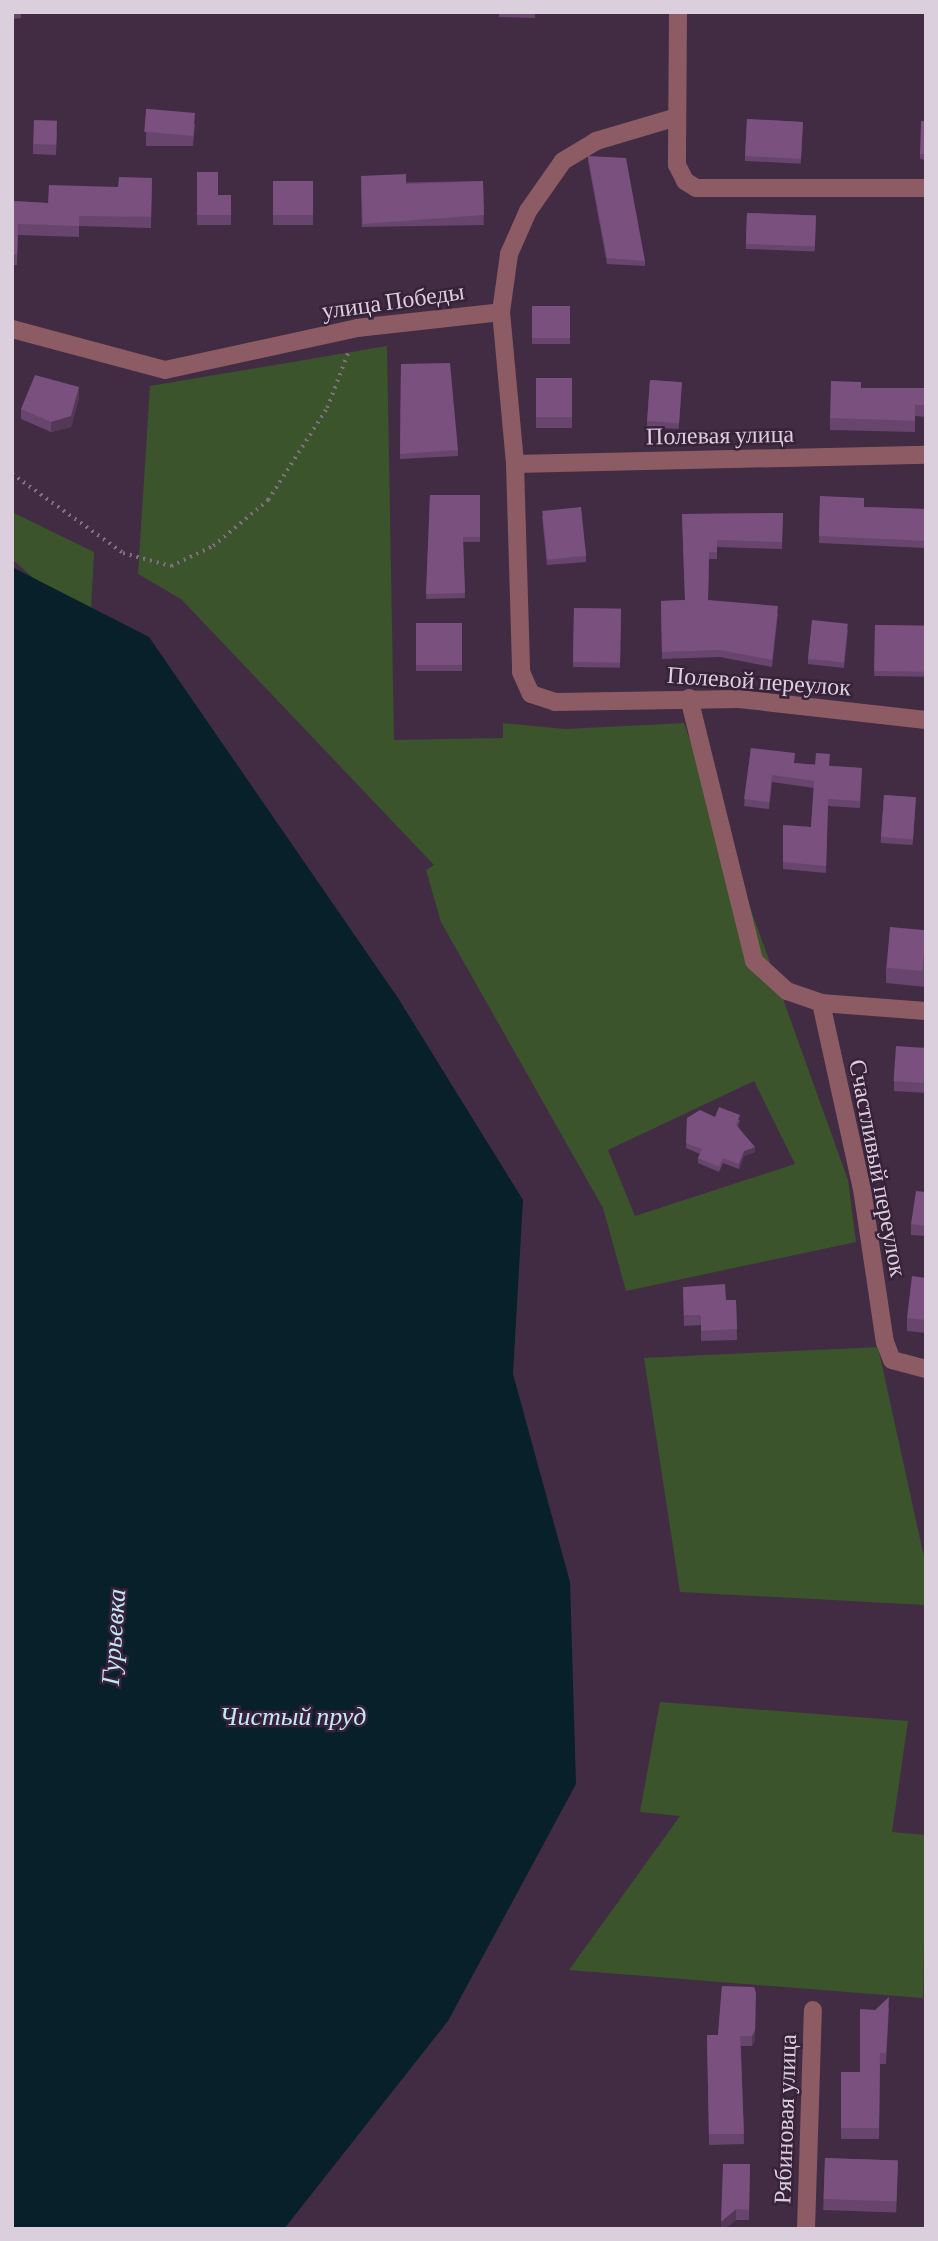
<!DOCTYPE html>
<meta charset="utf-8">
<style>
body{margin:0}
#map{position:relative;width:938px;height:2241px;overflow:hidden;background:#412c44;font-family:"Crimson Pro",serif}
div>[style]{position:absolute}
.green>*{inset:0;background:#3b542c}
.water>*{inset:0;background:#072029}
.path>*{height:3.5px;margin-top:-1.75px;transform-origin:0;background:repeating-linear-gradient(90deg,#816f83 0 2px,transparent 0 7px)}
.minor>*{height:18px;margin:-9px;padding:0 9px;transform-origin:9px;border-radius:9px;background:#8d5b64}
.wall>*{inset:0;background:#68456c;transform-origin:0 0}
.shaded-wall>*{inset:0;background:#553858}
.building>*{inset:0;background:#79507e;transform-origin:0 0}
span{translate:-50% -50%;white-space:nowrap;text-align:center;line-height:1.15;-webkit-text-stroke:5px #372239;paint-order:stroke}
.street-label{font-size:24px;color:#dbcedd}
.water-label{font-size:26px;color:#c1e8f9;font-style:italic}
.frame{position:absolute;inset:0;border:14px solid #dbcedd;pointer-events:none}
</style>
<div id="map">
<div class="green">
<i style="clip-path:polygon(evenodd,387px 346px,394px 740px,503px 738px,503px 723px,565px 729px,684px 723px,848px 1180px,856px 1242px,626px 1291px,603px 1208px,441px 922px,426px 870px,434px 865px,181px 599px,138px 574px,150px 386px,387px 346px,754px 1081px,795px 1164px,635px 1216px,608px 1150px,754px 1081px)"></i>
<i style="clip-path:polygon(12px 512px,94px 552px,90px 629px,12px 559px)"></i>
<i style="clip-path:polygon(878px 1347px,926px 1566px,925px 1605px,680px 1592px,644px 1358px)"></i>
<i style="clip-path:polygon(660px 1702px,908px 1721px,892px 1832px,926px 1835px,923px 1998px,569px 1970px,680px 1816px,640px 1812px)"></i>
</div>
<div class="water">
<i style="clip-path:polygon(12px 567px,149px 637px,398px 998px,523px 1200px,513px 1374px,570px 1582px,576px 1784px,448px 2021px,284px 2229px,12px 2229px)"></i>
</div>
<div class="path">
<i style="left:12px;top:474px;width:136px;rotate:35.4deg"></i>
<i style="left:123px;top:553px;width:50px;rotate:15.2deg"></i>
<i style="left:171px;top:566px;width:47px;rotate:-25.5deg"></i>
<i style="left:213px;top:546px;width:72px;rotate:-39.9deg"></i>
<i style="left:268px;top:500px;width:109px;rotate:-57.3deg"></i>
<i style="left:327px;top:408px;width:62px;rotate:-69.2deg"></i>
</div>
<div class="minor">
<i style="left:678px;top:12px;width:153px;rotate:90.4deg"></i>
<i style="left:677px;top:165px;width:18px;rotate:63deg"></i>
<i style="left:685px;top:181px;width:13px;rotate:32deg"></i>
<i style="left:696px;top:188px;width:230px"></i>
<i style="left:501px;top:312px;width:153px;rotate:84.7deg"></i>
<i style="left:515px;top:464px;width:208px;rotate:88.3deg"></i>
<i style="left:521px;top:672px;width:24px;rotate:66deg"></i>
<i style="left:531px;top:694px;width:25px;rotate:18deg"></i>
<i style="left:555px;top:702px;width:184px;rotate:-0.9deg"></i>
<i style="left:739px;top:699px;width:188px;rotate:6.4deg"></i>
<i style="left:12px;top:329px;width:158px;rotate:15deg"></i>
<i style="left:165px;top:370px;width:197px;rotate:-12.3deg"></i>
<i style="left:357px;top:328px;width:145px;rotate:-6.3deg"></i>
<i style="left:501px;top:312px;width:59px;rotate:-82.1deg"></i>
<i style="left:509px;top:254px;width:47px;rotate:-66.2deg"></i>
<i style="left:528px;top:211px;width:61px;rotate:-55deg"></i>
<i style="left:563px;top:161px;width:39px;rotate:-31deg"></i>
<i style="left:596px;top:141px;width:84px;rotate:-16.5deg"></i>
<i style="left:515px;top:464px;width:411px;rotate:-1.3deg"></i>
<i style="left:689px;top:698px;width:271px;rotate:76.1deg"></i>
<i style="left:754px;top:961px;width:45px;rotate:42.3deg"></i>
<i style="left:787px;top:991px;width:36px;rotate:19deg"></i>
<i style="left:821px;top:1003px;width:105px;rotate:4.4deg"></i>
<i style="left:821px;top:1003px;width:190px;rotate:77.6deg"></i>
<i style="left:862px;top:1189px;width:155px;rotate:81.5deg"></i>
<i style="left:885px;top:1342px;width:19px;rotate:69deg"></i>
<i style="left:892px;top:1360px;width:35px;rotate:15deg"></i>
<i style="left:806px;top:2229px;width:219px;rotate:-88.2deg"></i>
</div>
<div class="wall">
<i style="clip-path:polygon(12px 12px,21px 12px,21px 18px,12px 19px)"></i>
<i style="clip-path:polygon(255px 12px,280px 12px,280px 14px,255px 13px)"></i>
<i style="clip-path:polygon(499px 12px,535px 12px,535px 18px,499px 17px)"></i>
<i style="clip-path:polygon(146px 114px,195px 124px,193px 146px,146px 146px)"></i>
<i style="left:747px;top:119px;width:56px;height:42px;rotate:3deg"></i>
<i style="clip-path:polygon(926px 121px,926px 160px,920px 159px,920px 154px)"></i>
<i style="clip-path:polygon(57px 131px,56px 155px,33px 154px,33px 144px)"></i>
<i style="clip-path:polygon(588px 156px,645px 261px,645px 266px,607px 264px,588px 161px)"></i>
<i style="clip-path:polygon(197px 172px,218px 195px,231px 195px,231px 225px,197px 225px)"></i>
<i style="clip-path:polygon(152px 178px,151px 228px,79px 226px,79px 237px,18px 235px,17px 265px,12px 265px,12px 201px,48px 203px,118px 187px)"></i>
<i style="left:273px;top:181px;width:40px;height:44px"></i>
<i style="left:483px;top:181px;width:44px;height:122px;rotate:89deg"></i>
<i style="left:747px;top:213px;width:69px;height:36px;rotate:2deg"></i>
<i style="left:532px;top:306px;width:38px;height:38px"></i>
<i style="clip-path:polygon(401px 364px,458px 450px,458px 456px,400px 459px)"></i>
<i style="left:572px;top:378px;width:50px;height:36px;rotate:90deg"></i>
<i style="left:650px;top:380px;width:32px;height:47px;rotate:4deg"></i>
<i style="clip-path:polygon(861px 388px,926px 388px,926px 417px,915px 416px,915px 432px,830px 430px,830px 418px)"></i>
<i style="clip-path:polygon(79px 398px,71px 427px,51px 432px,21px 419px,21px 409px)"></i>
<i style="clip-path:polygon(430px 495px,480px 495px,480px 542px,463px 542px,465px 598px,426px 599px)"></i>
<i style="clip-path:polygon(820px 496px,864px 507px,926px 509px,926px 548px,819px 543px)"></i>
<i style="clip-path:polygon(783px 513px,782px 549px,717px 547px,717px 559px,709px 559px,708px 600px,778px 613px,772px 667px,720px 657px,662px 659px,661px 601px,685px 600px,682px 514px)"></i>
<i style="clip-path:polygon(542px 516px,586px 556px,586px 562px,547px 565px)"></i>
<i style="left:574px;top:608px;width:47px;height:59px;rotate:1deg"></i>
<i style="left:416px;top:623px;width:46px;height:48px"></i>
<i style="left:875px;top:625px;width:50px;height:51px;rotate:1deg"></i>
<i style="clip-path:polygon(848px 629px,844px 668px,808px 664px,808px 659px)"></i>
<i style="clip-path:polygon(751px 748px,795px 763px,862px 768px,860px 808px,828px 806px,826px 873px,783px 869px,783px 825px,811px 827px,814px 788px,772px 782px,769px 809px,744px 806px)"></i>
<i style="left:884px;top:795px;width:32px;height:48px;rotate:4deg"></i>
<i style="clip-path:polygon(926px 930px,926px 987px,886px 983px,886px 968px)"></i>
<i style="clip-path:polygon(926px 1048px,926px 1093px,894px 1091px,894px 1081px)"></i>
<i style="clip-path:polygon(715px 1117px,740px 1120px,738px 1126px,755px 1152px,744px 1156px,739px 1169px,723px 1163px,719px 1172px,698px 1163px,698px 1158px,700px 1154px,686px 1148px,687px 1118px)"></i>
<i style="clip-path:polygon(926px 1192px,926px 1236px,911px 1235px,911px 1224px)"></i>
<i style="clip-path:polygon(926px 1278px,926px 1333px,907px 1331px,907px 1318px)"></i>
<i style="clip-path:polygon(683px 1287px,726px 1300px,736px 1300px,737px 1340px,701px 1341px,701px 1325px,684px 1326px)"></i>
<i style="clip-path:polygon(722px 1986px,755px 2040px,752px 2046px,741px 2046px,744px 2144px,709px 2145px,707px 2035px,718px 2035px)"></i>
<i style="clip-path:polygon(889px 2007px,886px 2064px,880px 2064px,879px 2139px,841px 2139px,841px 2072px,860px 2072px,875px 2010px)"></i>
<i style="left:825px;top:2158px;width:73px;height:52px;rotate:2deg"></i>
<i style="clip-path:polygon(750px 2164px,749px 2220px,736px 2220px,721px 2229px)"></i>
</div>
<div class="shaded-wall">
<i style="clip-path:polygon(79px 387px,79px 398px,71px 427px,51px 432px,51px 422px)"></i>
<i style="clip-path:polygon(755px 1147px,755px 1152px,744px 1156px,739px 1169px,739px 1164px,744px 1151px)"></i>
<i style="clip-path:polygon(756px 2004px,755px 2040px,752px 2046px,752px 2036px)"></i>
<i style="clip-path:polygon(736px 2209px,736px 2220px,725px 2229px,721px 2229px,721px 2222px)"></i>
</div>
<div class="building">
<i style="left:195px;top:113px;width:23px;height:49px;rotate:95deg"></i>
<i style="left:747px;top:119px;width:56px;height:37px;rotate:3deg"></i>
<i style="left:34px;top:120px;width:23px;height:24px;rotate:2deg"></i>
<i style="clip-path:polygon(921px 121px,926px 121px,926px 154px,920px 154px)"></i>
<i style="clip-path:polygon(588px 156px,626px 158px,645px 261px,607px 258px)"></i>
<i style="clip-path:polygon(197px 172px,218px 172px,218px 195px,231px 195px,231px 215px,197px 215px)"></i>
<i style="clip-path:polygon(406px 174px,406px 184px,483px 181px,484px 215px,363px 224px,361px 176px)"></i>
<i style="clip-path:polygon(119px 177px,152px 178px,151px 217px,79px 216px,79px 226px,18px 224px,17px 255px,12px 254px,12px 201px,48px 203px,49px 185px,118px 187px)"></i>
<i style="left:273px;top:181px;width:40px;height:34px"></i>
<i style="left:747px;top:213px;width:69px;height:31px;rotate:2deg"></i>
<i style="clip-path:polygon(924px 219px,926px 219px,925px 254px)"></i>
<i style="left:532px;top:306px;width:38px;height:32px"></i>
<i style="clip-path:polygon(450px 363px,458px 450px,400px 454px,401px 364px)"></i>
<i style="clip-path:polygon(35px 375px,79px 387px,71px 416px,51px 422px,21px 409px)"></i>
<i style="left:572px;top:378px;width:39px;height:36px;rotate:90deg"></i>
<i style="left:650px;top:380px;width:32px;height:41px;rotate:4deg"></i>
<i style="clip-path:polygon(831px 381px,861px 382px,861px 388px,926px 388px,926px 405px,915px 405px,915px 421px,830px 418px)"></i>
<i style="clip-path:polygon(430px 495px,480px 495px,480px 537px,463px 537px,465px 593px,426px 594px)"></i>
<i style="clip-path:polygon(820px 496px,864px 498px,864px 507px,926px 509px,926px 541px,819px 536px)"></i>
<i style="left:581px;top:507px;width:49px;height:39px;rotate:84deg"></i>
<i style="clip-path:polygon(783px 513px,782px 542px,717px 540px,717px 552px,709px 552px,708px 600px,778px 606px,772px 660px,720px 650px,662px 652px,661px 601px,685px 600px,682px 514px)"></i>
<i style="left:574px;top:608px;width:47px;height:54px;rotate:1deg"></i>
<i style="left:812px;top:620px;width:36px;height:39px;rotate:6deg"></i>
<i style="left:416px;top:623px;width:46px;height:42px"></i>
<i style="left:875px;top:625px;width:50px;height:46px;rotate:1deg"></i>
<i style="clip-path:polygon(751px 748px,795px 753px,794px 763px,815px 765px,816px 753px,830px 754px,829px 766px,862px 768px,860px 801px,828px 799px,826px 866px,783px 862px,783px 825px,811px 827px,814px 781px,772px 775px,769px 802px,744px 799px)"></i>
<i style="left:884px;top:795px;width:32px;height:42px;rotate:4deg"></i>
<i style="left:890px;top:927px;width:36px;height:41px;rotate:5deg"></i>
<i style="left:896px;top:1046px;width:30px;height:35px;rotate:4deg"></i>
<i style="clip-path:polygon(719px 1107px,740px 1115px,736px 1125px,755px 1147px,744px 1151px,739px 1164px,723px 1158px,719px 1167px,698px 1158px,702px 1149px,686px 1143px,687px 1118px,700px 1110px,715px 1117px)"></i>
<i style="clip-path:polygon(916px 1191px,926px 1192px,926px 1226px,911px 1224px)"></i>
<i style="clip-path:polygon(912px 1276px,926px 1278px,926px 1320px,907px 1318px)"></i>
<i style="clip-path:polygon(725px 1284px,726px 1300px,736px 1300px,737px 1329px,701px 1331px,701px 1315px,684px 1315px,683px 1287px)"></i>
<i style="clip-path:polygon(722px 1986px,754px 1987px,756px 1993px,755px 2030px,752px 2036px,740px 2036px,744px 2134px,709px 2134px,707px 2035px,718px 2035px)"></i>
<i style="clip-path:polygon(889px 1997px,886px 2053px,880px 2053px,879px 2128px,841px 2128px,841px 2072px,860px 2072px,860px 2009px,875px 2010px)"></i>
<i style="left:825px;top:2158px;width:73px;height:41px;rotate:2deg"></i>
<i style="clip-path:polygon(723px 2164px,750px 2164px,749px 2210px,736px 2209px,721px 2222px)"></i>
</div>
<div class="street-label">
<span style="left:393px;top:301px;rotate:-8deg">улица Победы</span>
<span style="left:720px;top:435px;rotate:-1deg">Полевая улица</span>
<span style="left:759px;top:681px;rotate:4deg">Полевой переулок</span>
<span style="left:878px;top:1168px;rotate:79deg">Счастливый переулок</span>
<span style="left:785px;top:2119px;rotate:-88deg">Рябиновая улица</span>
</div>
<div class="water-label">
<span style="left:114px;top:1637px;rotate:-86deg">Гурьевка</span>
<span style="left:293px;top:1717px">Чистый пруд</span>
</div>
<div class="frame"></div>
</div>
